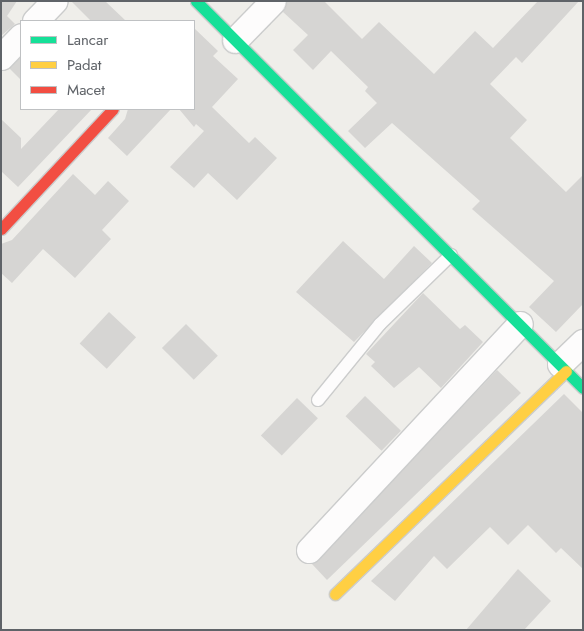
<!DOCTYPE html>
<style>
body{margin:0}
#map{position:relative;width:584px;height:631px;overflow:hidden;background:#efeeea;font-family:Jost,sans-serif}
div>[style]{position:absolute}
.building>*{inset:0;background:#d6d5d3;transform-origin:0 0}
.roads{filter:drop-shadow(1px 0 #cbcccc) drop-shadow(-1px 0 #cbcccc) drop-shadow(0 1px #cbcccc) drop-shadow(0 -1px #cbcccc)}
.lane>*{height:12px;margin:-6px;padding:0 6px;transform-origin:6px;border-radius:6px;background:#fdfcfc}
.street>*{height:25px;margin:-12.5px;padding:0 12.5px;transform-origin:12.5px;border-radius:12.5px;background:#fdfcfc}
.fast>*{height:11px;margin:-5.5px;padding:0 5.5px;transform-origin:5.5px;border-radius:5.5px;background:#16e098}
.slow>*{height:11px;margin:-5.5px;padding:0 5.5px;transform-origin:5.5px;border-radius:5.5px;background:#ffcf43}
.jam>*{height:11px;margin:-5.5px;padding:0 5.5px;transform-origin:5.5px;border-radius:5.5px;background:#f24e42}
span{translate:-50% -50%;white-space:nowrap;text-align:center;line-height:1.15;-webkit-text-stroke:5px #fff;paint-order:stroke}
.frame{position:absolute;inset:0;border:2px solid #5f6368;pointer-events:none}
.legend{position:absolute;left:20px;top:20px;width:175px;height:90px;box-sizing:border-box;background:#fff;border:1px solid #bfc1c3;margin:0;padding:6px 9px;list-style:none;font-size:15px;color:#5f6368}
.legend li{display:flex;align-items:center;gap:10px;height:25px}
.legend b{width:25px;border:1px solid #bfc1c3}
</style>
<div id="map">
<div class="building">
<i style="clip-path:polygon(1px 1px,17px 1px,7px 16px,15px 24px,1px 36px)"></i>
<i style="clip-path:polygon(71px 1px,105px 1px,126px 21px,91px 21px)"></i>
<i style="clip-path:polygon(287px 1px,324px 1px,362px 39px,379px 22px,434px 74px,475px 31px,493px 48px,538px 1px,579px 1px,522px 63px,516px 57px,490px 84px,527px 120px,510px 138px,566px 192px,583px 175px,583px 304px,556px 332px,529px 307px,554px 281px,472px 209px,480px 201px,392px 123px,365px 148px,348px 131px,377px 103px,365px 91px,368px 87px,331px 51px,313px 70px,293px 50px,308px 35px,283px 12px)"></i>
<i style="clip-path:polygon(194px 28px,218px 51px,213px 56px,238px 79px,212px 107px,249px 143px,255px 137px,277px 158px,237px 200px,208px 173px,194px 188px,170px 167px,204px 131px,196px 124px,194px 127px,179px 109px,194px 109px)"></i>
<i style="clip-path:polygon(21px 57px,21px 80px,9px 68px)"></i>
<i style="clip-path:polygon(59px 109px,92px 109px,18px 187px,1px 171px,1px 119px,21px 138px,21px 149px)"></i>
<i style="clip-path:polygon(128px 109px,171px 109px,127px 156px,108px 138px,125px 119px)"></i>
<i style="clip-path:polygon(73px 174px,95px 195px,108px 181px,129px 201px,102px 230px,111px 239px,75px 278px,43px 249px,12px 283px,1px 273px,1px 244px,12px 240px)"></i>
<i style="clip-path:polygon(343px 241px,384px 279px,414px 246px,432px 263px,354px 342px,296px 292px)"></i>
<i style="clip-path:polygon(423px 293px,460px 329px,465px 325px,483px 342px,441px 388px,419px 367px,394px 388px,371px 366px,375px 362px,366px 354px)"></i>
<i style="left:109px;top:312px;width:37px;height:43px;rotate:43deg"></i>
<i style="left:186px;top:324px;width:45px;height:34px;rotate:45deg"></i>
<i style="clip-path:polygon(497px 370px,521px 393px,327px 580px,312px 564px)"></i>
<i style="clip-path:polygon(564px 394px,583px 413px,583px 569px,561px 548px,556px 553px,528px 525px,508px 545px,490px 527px,447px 569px,434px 556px,395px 601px,371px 581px)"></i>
<i style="left:365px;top:396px;width:50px;height:28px;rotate:44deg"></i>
<i style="left:297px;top:398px;width:29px;height:52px;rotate:44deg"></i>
<i style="clip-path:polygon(518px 569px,551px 601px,524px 630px,466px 630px)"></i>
</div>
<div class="roads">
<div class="lane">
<i style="left:318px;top:400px;width:98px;rotate:-50.8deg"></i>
<i style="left:380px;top:324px;width:99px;rotate:-44.2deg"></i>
</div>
<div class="street">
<i style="left:35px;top:21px;width:28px;rotate:-46deg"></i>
<i style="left:235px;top:40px;width:54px;rotate:-45.7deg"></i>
<i style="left:1px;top:57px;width:29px;rotate:-46deg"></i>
<i style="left:560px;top:364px;width:32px;rotate:-44deg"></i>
<i style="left:309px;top:550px;width:309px;rotate:-47deg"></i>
</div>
<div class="fast">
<i style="left:196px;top:1px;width:547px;rotate:45deg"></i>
</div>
<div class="slow">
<i style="left:335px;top:594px;width:321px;rotate:-44deg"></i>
</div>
<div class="jam">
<i style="left:1px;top:229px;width:164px;rotate:-47deg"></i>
</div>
</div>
<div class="frame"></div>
<ul class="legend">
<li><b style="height:6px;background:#16e098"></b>Lancar</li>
<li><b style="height:6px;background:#ffcf43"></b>Padat</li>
<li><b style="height:6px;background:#f24e42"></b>Macet</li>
</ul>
</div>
